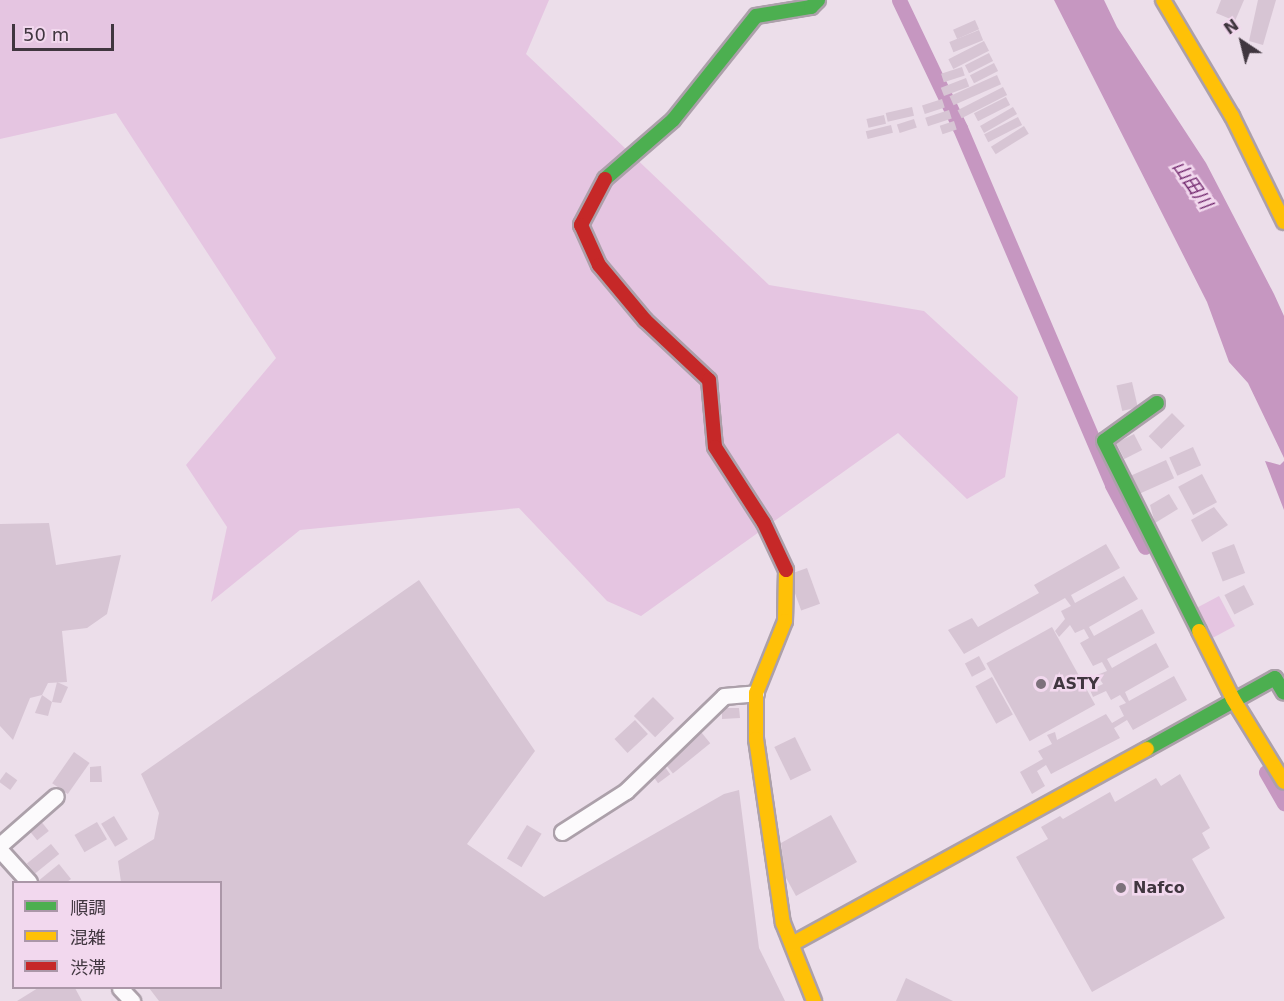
<!DOCTYPE html>
<meta charset="utf-8">
<style>
body{margin:0}
#map{position:relative;width:1284px;height:1001px;overflow:hidden;background:#ecdeea;font-family:"DejaVu Sans","Noto Sans JP",sans-serif}
div>[style]{position:absolute}
.green>*{inset:0;background:#e5c5e1;transform-origin:0 0}
.water>*{inset:0;background:#c697c1}
.canal>*{height:15px;margin:-7.5px;padding:0 7.5px;transform-origin:7.5px;border-radius:7.5px;background:#c697c1}
.building>*{inset:0;background:#d7c5d4;transform-origin:0 0}
.roads{filter:drop-shadow(2px 0 #aca0aa) drop-shadow(-2px 0 #aca0aa) drop-shadow(0 2px #aca0aa) drop-shadow(0 -2px #aca0aa)}
.street>*{height:15px;margin:-7.5px;padding:0 7.5px;transform-origin:7.5px;border-radius:7.5px;background:#fcfafc}
.fast>*{height:14px;margin:-7px;padding:0 7px;transform-origin:7px;border-radius:7px;background:#4caf50}
.slow>*{height:14px;margin:-7px;padding:0 7px;transform-origin:7px;border-radius:7px;background:#ffc107}
.jam>*{height:14px;margin:-7px;padding:0 7px;transform-origin:7px;border-radius:7px;background:#c62828}
.dots>*{width:16px;height:16px;translate:-50% -50%;box-sizing:border-box;border:3px solid #f2d8ee;border-radius:50%}
span{translate:-50% -50%;white-space:nowrap;text-align:center;line-height:1.15;-webkit-text-stroke:5px #f2d8ee;paint-order:stroke}
.poi-label{font-size:16px;color:#40363f;font-weight:700}
.left{translate:0 -50%;text-align:left}
.water-label{font-size:18px;color:#6f246b;font-style:italic}
.legend{position:absolute;left:12px;top:881px;width:210px;height:108px;box-sizing:border-box;background:#f2d8ee;border:2px solid #ab97a8;margin:0;padding:8px 10px;list-style:none;font-size:18px;color:#40363f}
.legend li{display:flex;align-items:center;gap:12px;height:30px}
.legend b{width:30px;border:2px solid #ab97a8}
.north{position:absolute;left:1212px;top:12px;width:60px;height:60px;-webkit-text-stroke:4px #f2d8ee;paint-order:stroke;rotate:325deg;font-size:16px;font-weight:700;line-height:24px;text-align:center;color:#40363f}
.north::after{content:'';display:block;margin:auto;width:21px;height:27px;background:#40363f;clip-path:polygon(50% 0,100% 100%,50% 72%,0 100%)}
.scale{position:absolute;left:12px;top:24px;width:102px;height:27px;box-sizing:border-box;border:3px solid #40363f;border-top:0;padding-left:8px;font-size:18px;line-height:21px;white-space:nowrap;color:#40363f;-webkit-text-stroke:4px #f2d8ee;paint-order:stroke}
</style>
<div id="map">
<div class="green">
<i style="clip-path:polygon(0 0,549px 0,526px 54px,769px 285px,924px 311px,1018px 397px,1005px 477px,967px 499px,898px 433px,641px 616px,607px 601px,519px 508px,300px 530px,211px 602px,227px 527px,186px 465px,276px 358px,116px 113px,0 139px)"></i>
<i style="left:1219px;top:596px;width:34px;height:25px;rotate:62deg"></i>
</div>
<div class="water">
<i style="clip-path:polygon(1054px 0,1104px 0,1117px 27px,1206px 163px,1274px 294px,1284px 316px,1284px 458px,1248px 383px,1229px 362px,1207px 302px)"></i>
<i style="clip-path:polygon(1265px 461px,1280px 465px,1284px 461px,1284px 510px)"></i>
</div>
<div class="canal">
<i style="left:899px;top:0;width:142px;rotate:64.5deg"></i>
<i style="left:960px;top:128px;width:388px;rotate:66.9deg"></i>
<i style="left:1112px;top:485px;width:70px;rotate:62deg"></i>
<i style="left:1266px;top:772px;width:36px;rotate:60deg"></i>
</div>
<div class="building">
<i style="clip-path:polygon(1221px 0,1244px 0,1235px 21px,1216px 13px)"></i>
<i style="clip-path:polygon(1258px 0,1276px 0,1263px 45px,1249px 41px)"></i>
<i style="left:975px;top:20px;width:10px;height:24px;rotate:66deg"></i>
<i style="left:979px;top:30px;width:11px;height:32px;rotate:68deg"></i>
<i style="left:984px;top:41px;width:11px;height:40px;rotate:63deg"></i>
<i style="left:989px;top:53px;width:9px;height:27px;rotate:63deg"></i>
<i style="left:994px;top:63px;width:9px;height:27px;rotate:63deg"></i>
<i style="left:962px;top:67px;width:9px;height:22px;rotate:72deg"></i>
<i style="left:997px;top:75px;width:10px;height:52px;rotate:66deg"></i>
<i style="left:966px;top:78px;width:9px;height:27px;rotate:69deg"></i>
<i style="left:1003px;top:87px;width:9px;height:51px;rotate:63deg"></i>
<i style="left:1006px;top:97px;width:9px;height:36px;rotate:63deg"></i>
<i style="left:942px;top:99px;width:9px;height:21px;rotate:72deg"></i>
<i style="left:912px;top:107px;width:9px;height:27px;rotate:77deg"></i>
<i style="left:1013px;top:107px;width:8px;height:38px;rotate:60deg"></i>
<i style="left:949px;top:110px;width:9px;height:25px;rotate:72deg"></i>
<i style="left:884px;top:115px;width:9px;height:18px;rotate:77deg"></i>
<i style="left:1018px;top:117px;width:9px;height:38px;rotate:63deg"></i>
<i style="left:914px;top:119px;width:9px;height:18px;rotate:72deg"></i>
<i style="left:954px;top:121px;width:9px;height:15px;rotate:72deg"></i>
<i style="left:891px;top:125px;width:8px;height:26px;rotate:76deg"></i>
<i style="left:1024px;top:126px;width:9px;height:39px;rotate:58deg"></i>
<i style="left:1132px;top:382px;width:26px;height:16px;rotate:77deg"></i>
<i style="left:1172px;top:413px;width:18px;height:33px;rotate:45deg"></i>
<i style="left:1134px;top:434px;width:18px;height:20px;rotate:63deg"></i>
<i style="left:1193px;top:447px;width:20px;height:26px;rotate:66deg"></i>
<i style="left:1166px;top:460px;width:20px;height:38px;rotate:66deg"></i>
<i style="left:1202px;top:474px;width:32px;height:27px;rotate:62deg"></i>
<i style="clip-path:polygon(1169px 494px,1178px 509px,1155px 523px,1150px 505px)"></i>
<i style="clip-path:polygon(1214px 507px,1228px 525px,1202px 542px,1191px 520px)"></i>
<i style="clip-path:polygon(49px 523px,56px 565px,121px 555px,107px 614px,87px 628px,62px 631px,67px 682px,48px 683px,42px 695px,30px 698px,13px 740px,0 726px,0 524px)"></i>
<i style="clip-path:polygon(1106px 544px,1120px 568px,1071px 595px,1075px 603px,1124px 576px,1138px 599px,1089px 627px,1094px 636px,1142px 609px,1155px 633px,1107px 659px,1112px 668px,1156px 643px,1169px 667px,1125px 692px,1129px 701px,1174px 676px,1187px 700px,1133px 730px,1127px 720px,1114px 728px,1120px 738px,1051px 774px,1046px 765px,1037px 771px,1045px 786px,1032px 794px,1020px 772px,1043px 759px,1038px 751px,1052px 744px,1047px 735px,1055px 732px,1057px 740px,1106px 714px,1112px 723px,1124px 716px,1119px 706px,1126px 703px,1120px 695px,1111px 700px,1106px 691px,1093px 697px,1090px 690px,1103px 684px,1097px 675px,1107px 671px,1102px 662px,1093px 666px,1080px 643px,1089px 638px,1084px 629px,1075px 633px,1070px 625px,1059px 637px,1055px 631px,1065px 619px,1061px 611px,1071px 606px,1065px 598px,964px 654px,948px 630px,972px 618px,978px 627px,1039px 593px,1034px 585px)"></i>
<i style="left:1234px;top:544px;width:31px;height:24px;rotate:69deg"></i>
<i style="left:807px;top:568px;width:38px;height:20px;rotate:70deg"></i>
<i style="clip-path:polygon(419px 580px,535px 751px,467px 844px,544px 897px,724px 794px,739px 790px,759px 948px,785px 1001px,159px 1001px,149px 988px,220px 988px,220px 882px,121px 882px,118px 861px,154px 839px,159px 813px,141px 774px)"></i>
<i style="left:1244px;top:585px;width:22px;height:22px;rotate:63deg"></i>
<i style="left:1052px;top:627px;width:89px;height:75px;rotate:61deg"></i>
<i style="left:979px;top:656px;width:15px;height:16px;rotate:62deg"></i>
<i style="left:992px;top:677px;width:43px;height:19px;rotate:61deg"></i>
<i style="clip-path:polygon(57px 682px,68px 687px,61px 703px,52px 702px)"></i>
<i style="clip-path:polygon(42px 695px,52px 702px,48px 716px,35px 713px)"></i>
<i style="left:653px;top:697px;width:30px;height:27px;rotate:45deg"></i>
<i style="clip-path:polygon(722px 708px,739px 708px,740px 718px,722px 719px)"></i>
<i style="left:635px;top:720px;width:19px;height:28px;rotate:47deg"></i>
<i style="left:697px;top:727px;width:21px;height:48px;rotate:51deg"></i>
<i style="left:795px;top:737px;width:37px;height:23px;rotate:64deg"></i>
<i style="left:74px;top:752px;width:19px;height:38px;rotate:35deg"></i>
<i style="left:662px;top:763px;width:14px;height:15px;rotate:54deg"></i>
<i style="clip-path:polygon(101px 766px,102px 782px,90px 782px,90px 767px)"></i>
<i style="left:6px;top:772px;width:14px;height:12px;rotate:36deg"></i>
<i style="clip-path:polygon(1180px 774px,1210px 828px,1202px 833px,1210px 848px,1192px 859px,1225px 918px,1092px 992px,1016px 857px,1048px 839px,1041px 827px,1060px 816px,1063px 819px,1110px 792px,1115px 802px,1156px 778px,1161px 786px)"></i>
<i style="clip-path:polygon(831px 815px,857px 862px,796px 896px,785px 876px,781px 843px)"></i>
<i style="left:114px;top:816px;width:27px;height:15px;rotate:59deg"></i>
<i style="left:40px;top:820px;width:14px;height:15px;rotate:51deg"></i>
<i style="left:97px;top:822px;width:20px;height:26px;rotate:60deg"></i>
<i style="left:527px;top:825px;width:17px;height:39px;rotate:31deg"></i>
<i style="left:51px;top:844px;width:13px;height:31px;rotate:51deg"></i>
<i style="clip-path:polygon(59px 864px,71px 879px,67px 882px,37px 882px)"></i>
<i style="clip-path:polygon(906px 978px,953px 1001px,896px 1001px)"></i>
<i style="clip-path:polygon(38px 988px,75px 988px,82px 1001px,17px 1001px)"></i>
</div>
<div class="roads">
<div class="street">
<i style="left:562px;top:832px;width:76px;rotate:-32.6deg"></i>
<i style="left:626px;top:791px;width:136px;rotate:-44.1deg"></i>
<i style="left:724px;top:696px;width:32px;rotate:-5deg"></i>
<i style="left:0;top:845px;width:74px;rotate:-41.2deg"></i>
<i style="left:0;top:850px;width:43px;rotate:47.8deg"></i>
<i style="left:120px;top:988px;width:18px;rotate:47deg"></i>
</div>
<div class="fast">
<i style="left:605px;top:179px;width:90px;rotate:-40.9deg"></i>
<i style="left:673px;top:120px;width:133px;rotate:-51.4deg"></i>
<i style="left:756px;top:16px;width:56px;rotate:-9.3deg"></i>
<i style="left:811px;top:7px;width:10px;rotate:-45deg"></i>
<i style="left:1157px;top:403px;width:65px;rotate:144.4deg"></i>
<i style="left:1104px;top:441px;width:212px;rotate:63.4deg"></i>
<i style="left:1147px;top:749px;width:146px;rotate:-29deg"></i>
<i style="left:1275px;top:678px;width:17px;rotate:59deg"></i>
</div>
<div class="slow">
<i style="left:1163px;top:0;width:135px;rotate:59.3deg"></i>
<i style="left:1232px;top:116px;width:118px;rotate:63.9deg"></i>
<i style="left:786px;top:570px;width:51px;rotate:91.1deg"></i>
<i style="left:785px;top:621px;width:78px;rotate:111.9deg"></i>
<i style="left:756px;top:693px;width:46px;rotate:90deg"></i>
<i style="left:756px;top:739px;width:186px;rotate:81.7deg"></i>
<i style="left:783px;top:923px;width:84px;rotate:68.3deg"></i>
<i style="left:1199px;top:631px;width:76px;rotate:63.4deg"></i>
<i style="left:1233px;top:699px;width:97px;rotate:58.4deg"></i>
<i style="left:792px;top:944px;width:405px;rotate:-28.8deg"></i>
</div>
<div class="jam">
<i style="left:605px;top:179px;width:52px;rotate:117.6deg"></i>
<i style="left:581px;top:225px;width:44px;rotate:65.8deg"></i>
<i style="left:599px;top:265px;width:72px;rotate:50.1deg"></i>
<i style="left:645px;top:320px;width:88px;rotate:43.2deg"></i>
<i style="left:709px;top:380px;width:67px;rotate:84.9deg"></i>
<i style="left:715px;top:447px;width:90px;rotate:57.2deg"></i>
<i style="left:764px;top:523px;width:52px;rotate:64.9deg"></i>
</div>
</div>
<div class="dots">
<i style="left:1041px;top:684px;background:#7c717b"></i>
<i style="left:1121px;top:888px;background:#7c717b"></i>
</div>
<div class="poi-label">
<span class="left" style="left:1053px;top:684px">ASTY</span>
<span class="left" style="left:1133px;top:888px">Nafco</span>
</div>
<div class="water-label">
<span style="left:1192px;top:185px;rotate:55deg">山田川</span>
</div>
<ul class="legend">
<li><b style="height:8px;background:#4caf50"></b>順調</li>
<li><b style="height:8px;background:#ffc107"></b>混雑</li>
<li><b style="height:8px;background:#c62828"></b>渋滞</li>
</ul>
<div class="north">N</div>
<div class="scale">50 m</div>
</div>
